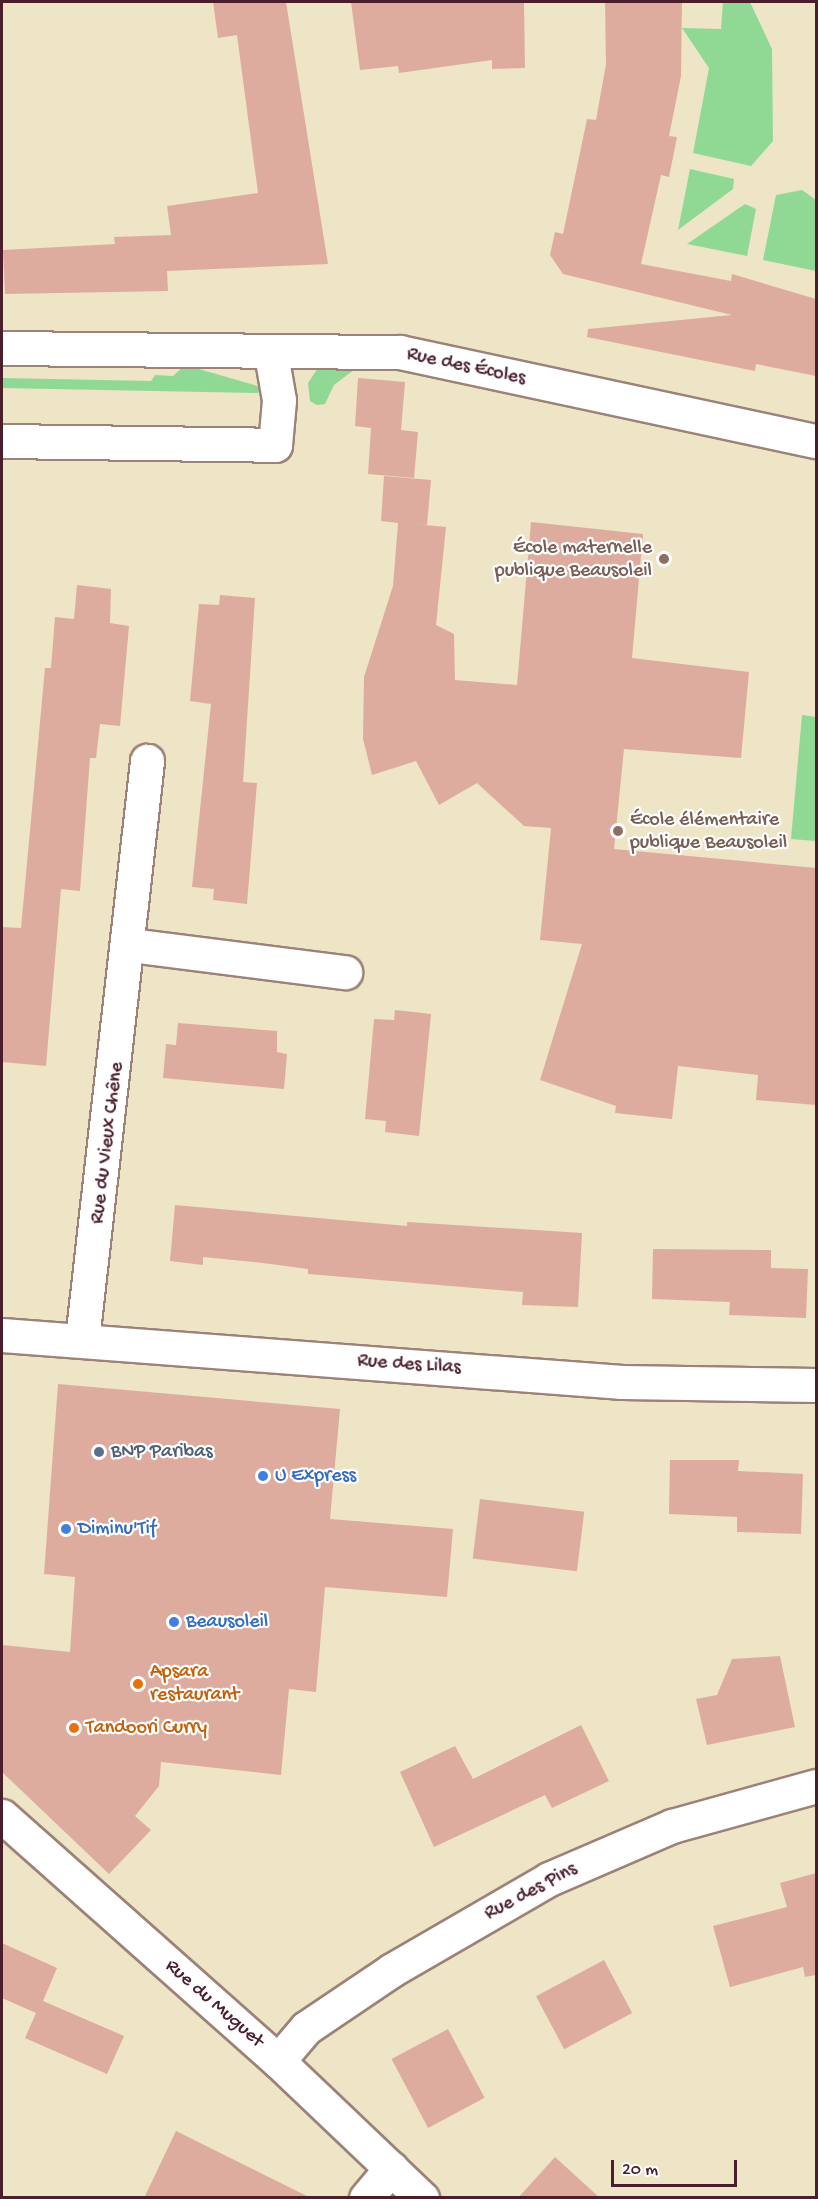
<!DOCTYPE html>
<meta charset="utf-8">
<style>
body{margin:0}
#map{position:relative;width:818px;height:2199px;overflow:hidden;background:#eee4c6;font-family:"Gochi Hand",sans-serif}
div>[style]{position:absolute}
.green>*{inset:0;background:#8fd995}
.building>*{inset:0;background:#deac9f;transform-origin:0 0}
.roads{filter:drop-shadow(2px 0 #9c8278) drop-shadow(-2px 0 #9c8278) drop-shadow(0 2px #9c8278) drop-shadow(0 -2px #9c8278)}
.pedestrian>*{height:33px;margin:-16.5px;padding:0 16.5px;transform-origin:16.5px;border-radius:16.5px;background:#fff}
.minor>*{height:33px;margin:-16.5px;padding:0 16.5px;transform-origin:16.5px;border-radius:16.5px;background:#fff}
.tertiary>*{height:33px;margin:-16.5px;padding:0 16.5px;transform-origin:16.5px;border-radius:16.5px;background:#fff}
.dots>*{width:16px;height:16px;translate:-50% -50%;box-sizing:border-box;border:3px solid #fff;border-radius:50%}
span{translate:-50% -50%;white-space:nowrap;text-align:center;line-height:1.15;-webkit-text-stroke:4.5px #fff;paint-order:stroke}
.street-label{font-size:20px;color:#4a1f2b}
.education-label{font-size:20px;color:#785e54}
.right{translate:-100% -50%;text-align:right}
.left{translate:0 -50%;text-align:left}
.service-label{font-size:20px;color:#4e5e75}
.shop-label{font-size:20px;color:#366cbe}
.food-label{font-size:20px;color:#c56008}
.frame{position:absolute;inset:0;border:3px solid #4a1f2b;pointer-events:none}
.scale{position:absolute;left:611px;top:2160px;width:126px;height:27px;box-sizing:border-box;border:3px solid #4a1f2b;border-top:0;padding-left:8px;font-size:18px;line-height:21px;white-space:nowrap;color:#4a1f2b;-webkit-text-stroke:4px #fff;paint-order:stroke}
</style>
<div id="map">
<div class="green">
<i style="clip-path:polygon(723px 2px,750px 2px,772px 49px,773px 141px,751px 166px,693px 153px,709px 68px,682px 28px,721px 29px)"></i>
<i style="clip-path:polygon(690px 169px,734px 179px,733px 189px,678px 230px)"></i>
<i style="clip-path:polygon(802px 190px,816px 200px,816px 271px,763px 260px,776px 195px)"></i>
<i style="clip-path:polygon(745px 204px,756px 209px,747px 256px,687px 244px)"></i>
<i style="clip-path:polygon(185px 365px,261px 387px,258px 393px,2px 388px,2px 378px,151px 381px,155px 375px,173px 376px)"></i>
<i style="clip-path:polygon(320px 365px,359px 366px,334px 385px,325px 404px,317px 405px,310px 401px,308px 383px)"></i>
<i style="clip-path:polygon(802px 715px,816px 717px,816px 841px,791px 839px)"></i>
</div>
<div class="building">
<i style="clip-path:polygon(213px 2px,286px 2px,328px 264px,167px 271px,168px 291px,5px 294px,3px 250px,115px 244px,114px 237px,171px 235px,167px 206px,258px 193px,237px 35px,218px 38px)"></i>
<i style="clip-path:polygon(351px 2px,524px 2px,525px 68px,492px 69px,492px 60px,399px 73px,398px 66px,360px 70px)"></i>
<i style="clip-path:polygon(605px 2px,682px 2px,681px 76px,669px 136px,677px 137px,669px 177px,661px 175px,641px 264px,731px 281px,732px 274px,816px 299px,816px 376px,756px 364px,755px 371px,587px 337px,588px 329px,732px 315px,563px 274px,550px 255px,555px 232px,563px 234px,587px 119px,596px 120px,606px 64px)"></i>
<i style="clip-path:polygon(358px 378px,405px 382px,401px 430px,418px 432px,414px 478px,368px 474px,371px 428px,355px 426px)"></i>
<i style="clip-path:polygon(384px 476px,431px 480px,427px 525px,414px 524px,446px 527px,436px 625px,454px 634px,455px 680px,517px 685px,531px 522px,643px 534px,632px 658px,749px 672px,741px 758px,624px 749px,614px 849px,816px 868px,816px 1105px,756px 1100px,758px 1075px,678px 1066px,672px 1119px,615px 1113px,616px 1106px,540px 1080px,582px 944px,540px 940px,551px 828px,524px 826px,477px 783px,439px 805px,416px 761px,372px 775px,363px 739px,364px 677px,393px 586px,398px 523px,381px 521px)"></i>
<i style="clip-path:polygon(77px 585px,111px 589px,110px 623px,129px 626px,120px 726px,100px 724px,96px 758px,90px 758px,80px 891px,61px 889px,46px 1066px,2px 1062px,2px 927px,21px 928px,45px 668px,51px 668px,55px 617px,74px 619px)"></i>
<i style="clip-path:polygon(220px 595px,255px 598px,243px 782px,257px 783px,247px 904px,213px 900px,214px 889px,192px 887px,211px 704px,190px 701px,199px 604px,219px 605px)"></i>
<i style="clip-path:polygon(395px 1010px,431px 1014px,419px 1136px,385px 1132px,386px 1121px,365px 1119px,374px 1019px,394px 1020px)"></i>
<i style="clip-path:polygon(178px 1023px,277px 1031px,277px 1052px,287px 1054px,284px 1089px,163px 1078px,166px 1044px,176px 1045px)"></i>
<i style="clip-path:polygon(175px 1205px,407px 1226px,407px 1222px,582px 1233px,578px 1307px,522px 1305px,523px 1292px,308px 1274px,308px 1269px,263px 1263px,203px 1257px,203px 1265px,170px 1261px)"></i>
<i style="clip-path:polygon(653px 1249px,771px 1250px,771px 1268px,808px 1269px,806px 1318px,729px 1315px,730px 1302px,652px 1299px)"></i>
<i style="clip-path:polygon(58px 1384px,340px 1409px,330px 1519px,453px 1529px,447px 1597px,325px 1587px,316px 1692px,289px 1689px,281px 1775px,161px 1762px,159px 1786px,135px 1816px,151px 1830px,109px 1874px,2px 1772px,2px 1645px,70px 1652px,75px 1577px,44px 1574px)"></i>
<i style="clip-path:polygon(670px 1460px,739px 1460px,738px 1471px,803px 1474px,801px 1534px,737px 1532px,737px 1517px,669px 1514px)"></i>
<i style="left:480px;top:1499px;width:105px;height:60px;rotate:7deg"></i>
<i style="clip-path:polygon(780px 1656px,795px 1727px,707px 1745px,696px 1699px,717px 1695px,732px 1659px)"></i>
<i style="clip-path:polygon(581px 1725px,609px 1781px,552px 1808px,545px 1795px,434px 1847px,400px 1772px,455px 1746px,473px 1779px)"></i>
<i style="clip-path:polygon(816px 1873px,816px 1975px,805px 1977px,803px 1967px,730px 1987px,713px 1926px,787px 1907px,780px 1883px)"></i>
<i style="clip-path:polygon(2px 1943px,57px 1968px,43px 2001px,124px 2036px,107px 2074px,25px 2038px,36px 2013px,2px 1998px)"></i>
<i style="left:604px;top:1960px;width:60px;height:77px;rotate:62deg"></i>
<i style="left:448px;top:2029px;width:78px;height:64px;rotate:62deg"></i>
<i style="clip-path:polygon(176px 2131px,311px 2198px,144px 2198px)"></i>
<i style="clip-path:polygon(555px 2157px,600px 2198px,518px 2198px)"></i>
</div>
<div class="roads">
<div class="pedestrian">
<i style="left:400px;top:352px;width:425px;rotate:12.1deg"></i>
</div>
<div class="minor">
<i style="left:2px;top:348px;width:398px;rotate:0.6deg"></i>
<i style="left:2px;top:441px;width:273px;rotate:0.8deg"></i>
<i style="left:275px;top:445px;width:45px;rotate:-84.9deg"></i>
<i style="left:279px;top:400px;width:47px;rotate:-99.9deg"></i>
<i style="left:130px;top:945px;width:217px;rotate:7.2deg"></i>
<i style="left:2px;top:1335px;width:622px;rotate:4.34deg"></i>
<i style="left:622px;top:1382px;width:194px;rotate:0.9deg"></i>
<i style="left:82px;top:1340px;width:583px;rotate:-83.59deg"></i>
<i style="left:278px;top:2061px;width:43px;rotate:-49.7deg"></i>
<i style="left:306px;top:2028px;width:104px;rotate:-34deg"></i>
<i style="left:392px;top:1970px;width:181px;rotate:-30.1deg"></i>
<i style="left:549px;top:1879px;width:134px;rotate:-23.3deg"></i>
<i style="left:672px;top:1826px;width:149px;rotate:-15.5deg"></i>
<i style="left:366px;top:2198px;width:39px;rotate:-50deg"></i>
</div>
<div class="tertiary">
<i style="left:2px;top:1816px;width:369px;rotate:41.6deg"></i>
<i style="left:278px;top:2061px;width:199px;rotate:43.6deg"></i>
</div>
</div>
<div class="dots">
<i style="left:664px;top:559px;background:#8d6e63"></i>
<i style="left:618px;top:831px;background:#8d6e63"></i>
<i style="left:99px;top:1452px;background:#5c6f8a"></i>
<i style="left:263px;top:1476px;background:#3f7fe0"></i>
<i style="left:66px;top:1529px;background:#3f7fe0"></i>
<i style="left:174px;top:1622px;background:#3f7fe0"></i>
<i style="left:138px;top:1684px;background:#e8710a"></i>
<i style="left:74px;top:1728px;background:#e8710a"></i>
</div>
<div class="street-label">
<span style="left:466px;top:367px;rotate:12deg">Rue des Écoles</span>
<span style="left:108px;top:1143px;rotate:-83deg">Rue du Vieux Chêne</span>
<span style="left:409px;top:1365px;rotate:4deg">Rue des Lilas</span>
<span style="left:531px;top:1892px;rotate:-28deg">Rue des Pins</span>
<span style="left:214px;top:2004px;rotate:41deg">Rue du Muguet</span>
</div>
<div class="education-label">
<span class="right" style="left:652px;top:560px">École maternelle<br>publique Beausoleil</span>
<span class="left" style="left:630px;top:832px">École élémentaire<br>publique Beausoleil</span>
</div>
<div class="service-label">
<span class="left" style="left:111px;top:1452px">BNP Paribas</span>
</div>
<div class="shop-label">
<span class="left" style="left:275px;top:1476px">U Express</span>
<span class="left" style="left:78px;top:1529px">Diminu'Tif</span>
<span class="left" style="left:186px;top:1622px">Beausoleil</span>
</div>
<div class="food-label">
<span class="left" style="left:150px;top:1684px">Apsara<br>restaurant</span>
<span class="left" style="left:86px;top:1728px">Tandoori Curry</span>
</div>
<div class="frame"></div>
<div class="scale">20 m</div>
</div>
